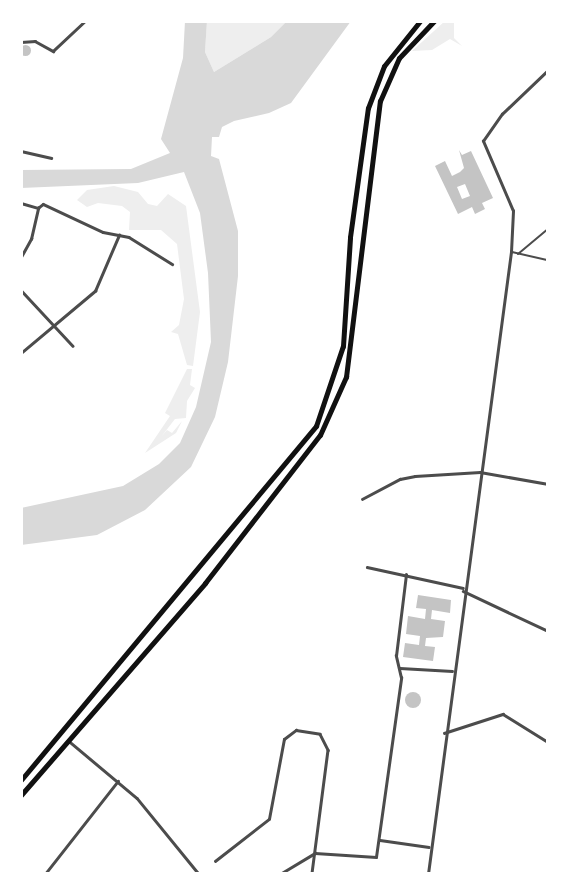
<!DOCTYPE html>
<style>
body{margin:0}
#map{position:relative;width:569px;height:895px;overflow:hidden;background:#fff;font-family:Quicksand,sans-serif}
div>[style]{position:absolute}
.green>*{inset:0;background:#eee}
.water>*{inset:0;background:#d9d9d9}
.building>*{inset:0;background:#c4c4c4}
.round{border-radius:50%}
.service>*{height:2px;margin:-1px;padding:0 1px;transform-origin:1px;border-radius:1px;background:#4c4c4c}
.minor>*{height:2.5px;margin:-1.25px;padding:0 1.25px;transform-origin:1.25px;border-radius:1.25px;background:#4c4c4c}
.primary>*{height:5px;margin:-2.5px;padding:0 2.5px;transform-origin:2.5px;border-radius:2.5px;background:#111}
span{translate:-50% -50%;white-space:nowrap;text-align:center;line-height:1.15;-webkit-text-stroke:7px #fff;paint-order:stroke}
.frame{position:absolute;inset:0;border:23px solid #fff;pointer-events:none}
</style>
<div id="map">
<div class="green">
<i style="clip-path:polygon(207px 21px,287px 21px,271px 37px,214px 72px,205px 52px)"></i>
<i style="clip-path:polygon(445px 21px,454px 21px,454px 38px,462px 46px,450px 39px,432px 50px,412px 51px)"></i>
<i style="clip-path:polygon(114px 186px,138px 192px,148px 204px,157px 206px,168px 194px,186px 206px,200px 312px,193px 366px,187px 365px,178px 334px,171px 332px,179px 325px,184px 299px,177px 244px,161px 230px,129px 230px,130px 212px,122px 206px,98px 203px,87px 207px,77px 200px,87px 190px)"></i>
<i style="clip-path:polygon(187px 369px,192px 369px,190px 385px,195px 388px,187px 401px,186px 418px,175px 419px,161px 437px,167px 430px,172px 433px,182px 421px,176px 433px,145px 453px,170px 416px,165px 413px)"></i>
</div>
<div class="water">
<i style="clip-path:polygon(185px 21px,207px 21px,205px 52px,214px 72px,271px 37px,287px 21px,351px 21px,291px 103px,269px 113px,234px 121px,222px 127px,219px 137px,212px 137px,211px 156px,219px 159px,238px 231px,238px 276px,228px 362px,215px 417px,191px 467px,145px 510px,97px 535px,21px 545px,21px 508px,123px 486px,159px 464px,180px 443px,196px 407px,211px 342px,208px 273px,200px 213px,184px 172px,138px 183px,21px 188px,21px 170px,131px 169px,170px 153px,161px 139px,183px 58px)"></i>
</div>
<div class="building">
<i class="round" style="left:19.5px;top:44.5px;width:11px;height:11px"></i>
<i style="clip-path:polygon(evenodd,459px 150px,462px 155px,471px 151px,493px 198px,482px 203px,485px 209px,475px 214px,472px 207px,458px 214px,435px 166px,445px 161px,452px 176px,460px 172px,464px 168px,459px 150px,465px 184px,470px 196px,462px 199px,457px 187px,465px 184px)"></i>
<i style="clip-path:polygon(418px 595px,451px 600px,450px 613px,432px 610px,431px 619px,445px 621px,443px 637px,426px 638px,425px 646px,435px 647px,433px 661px,403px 657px,405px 643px,419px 645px,420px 636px,406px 634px,408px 616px,425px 619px,426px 609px,416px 608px)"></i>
<i class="round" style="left:405px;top:692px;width:16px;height:16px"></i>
</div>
<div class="service">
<i style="left:512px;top:252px;width:37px;rotate:13deg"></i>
<i style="left:518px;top:254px;width:39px;rotate:-40deg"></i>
</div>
<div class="minor">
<i style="left:21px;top:42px;width:14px;rotate:-4deg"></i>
<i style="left:35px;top:41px;width:21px;rotate:29deg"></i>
<i style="left:53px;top:51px;width:44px;rotate:-43.2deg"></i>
<i style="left:21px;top:129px;width:1px"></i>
<i style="left:21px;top:151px;width:31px;rotate:13deg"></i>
<i style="left:21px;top:203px;width:18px;rotate:16deg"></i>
<i style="left:38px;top:208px;width:6px;rotate:-39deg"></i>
<i style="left:43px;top:204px;width:66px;rotate:25deg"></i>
<i style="left:103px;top:232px;width:26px;rotate:11deg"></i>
<i style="left:129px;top:237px;width:51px;rotate:32.1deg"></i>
<i style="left:21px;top:257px;width:21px;rotate:-61deg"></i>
<i style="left:31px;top:239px;width:32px;rotate:-77deg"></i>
<i style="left:21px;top:290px;width:76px;rotate:47.1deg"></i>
<i style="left:21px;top:353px;width:97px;rotate:-40deg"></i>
<i style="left:95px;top:291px;width:61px;rotate:-66.8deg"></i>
<i style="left:362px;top:499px;width:43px;rotate:-27.8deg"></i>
<i style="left:400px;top:479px;width:15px;rotate:-11deg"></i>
<i style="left:415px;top:476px;width:65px;rotate:-3.5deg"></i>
<i style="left:480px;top:472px;width:69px;rotate:10deg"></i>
<i style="left:367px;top:567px;width:98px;rotate:12.3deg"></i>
<i style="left:463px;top:591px;width:94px;rotate:25.2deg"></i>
<i style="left:400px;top:668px;width:52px;rotate:3.3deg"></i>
<i style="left:444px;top:733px;width:62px;rotate:-17.9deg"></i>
<i style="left:503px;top:714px;width:53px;rotate:31.9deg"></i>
<i style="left:70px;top:742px;width:87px;rotate:39.9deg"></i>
<i style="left:137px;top:798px;width:98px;rotate:50.8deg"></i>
<i style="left:380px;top:840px;width:49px;rotate:8.1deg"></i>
<i style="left:215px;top:861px;width:68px;rotate:-37.9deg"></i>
<i style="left:269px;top:819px;width:81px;rotate:-79.4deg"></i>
<i style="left:284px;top:739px;width:15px;rotate:-37deg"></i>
<i style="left:296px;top:730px;width:24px;rotate:9deg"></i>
<i style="left:320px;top:734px;width:18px;rotate:63deg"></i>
<i style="left:328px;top:750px;width:125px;rotate:97.4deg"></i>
<i style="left:45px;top:874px;width:118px;rotate:-51.9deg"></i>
<i style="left:280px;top:874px;width:41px;rotate:-31deg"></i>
<i style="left:315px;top:853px;width:61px;rotate:3.8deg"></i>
<i style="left:376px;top:857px;width:181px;rotate:-82deg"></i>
<i style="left:401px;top:678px;width:23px;rotate:-103deg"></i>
<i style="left:396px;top:656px;width:82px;rotate:-83deg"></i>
<i style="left:428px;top:874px;width:628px;rotate:-82.4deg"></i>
<i style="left:511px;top:252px;width:41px;rotate:-87.2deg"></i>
<i style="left:513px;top:211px;width:76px;rotate:-113.2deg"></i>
<i style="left:483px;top:141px;width:33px;rotate:-55deg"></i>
<i style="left:502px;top:114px;width:64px;rotate:-43.7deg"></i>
</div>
<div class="primary">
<i style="left:21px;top:780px;width:461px;rotate:-50.2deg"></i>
<i style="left:316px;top:426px;width:84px;rotate:-71.4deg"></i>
<i style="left:343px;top:346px;width:109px;rotate:-86.3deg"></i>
<i style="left:350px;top:237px;width:130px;rotate:-82.1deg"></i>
<i style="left:368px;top:108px;width:45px;rotate:-69.1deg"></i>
<i style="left:384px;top:66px;width:58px;rotate:-51.3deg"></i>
<i style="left:21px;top:795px;width:281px;rotate:-49deg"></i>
<i style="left:205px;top:583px;width:187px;rotate:-52.2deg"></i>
<i style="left:320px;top:435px;width:64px;rotate:-65.9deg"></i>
<i style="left:346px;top:377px;width:278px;rotate:-83deg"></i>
<i style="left:380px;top:101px;width:47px;rotate:-66.2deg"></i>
<i style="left:399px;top:58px;width:51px;rotate:-46.6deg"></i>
</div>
<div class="frame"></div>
</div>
